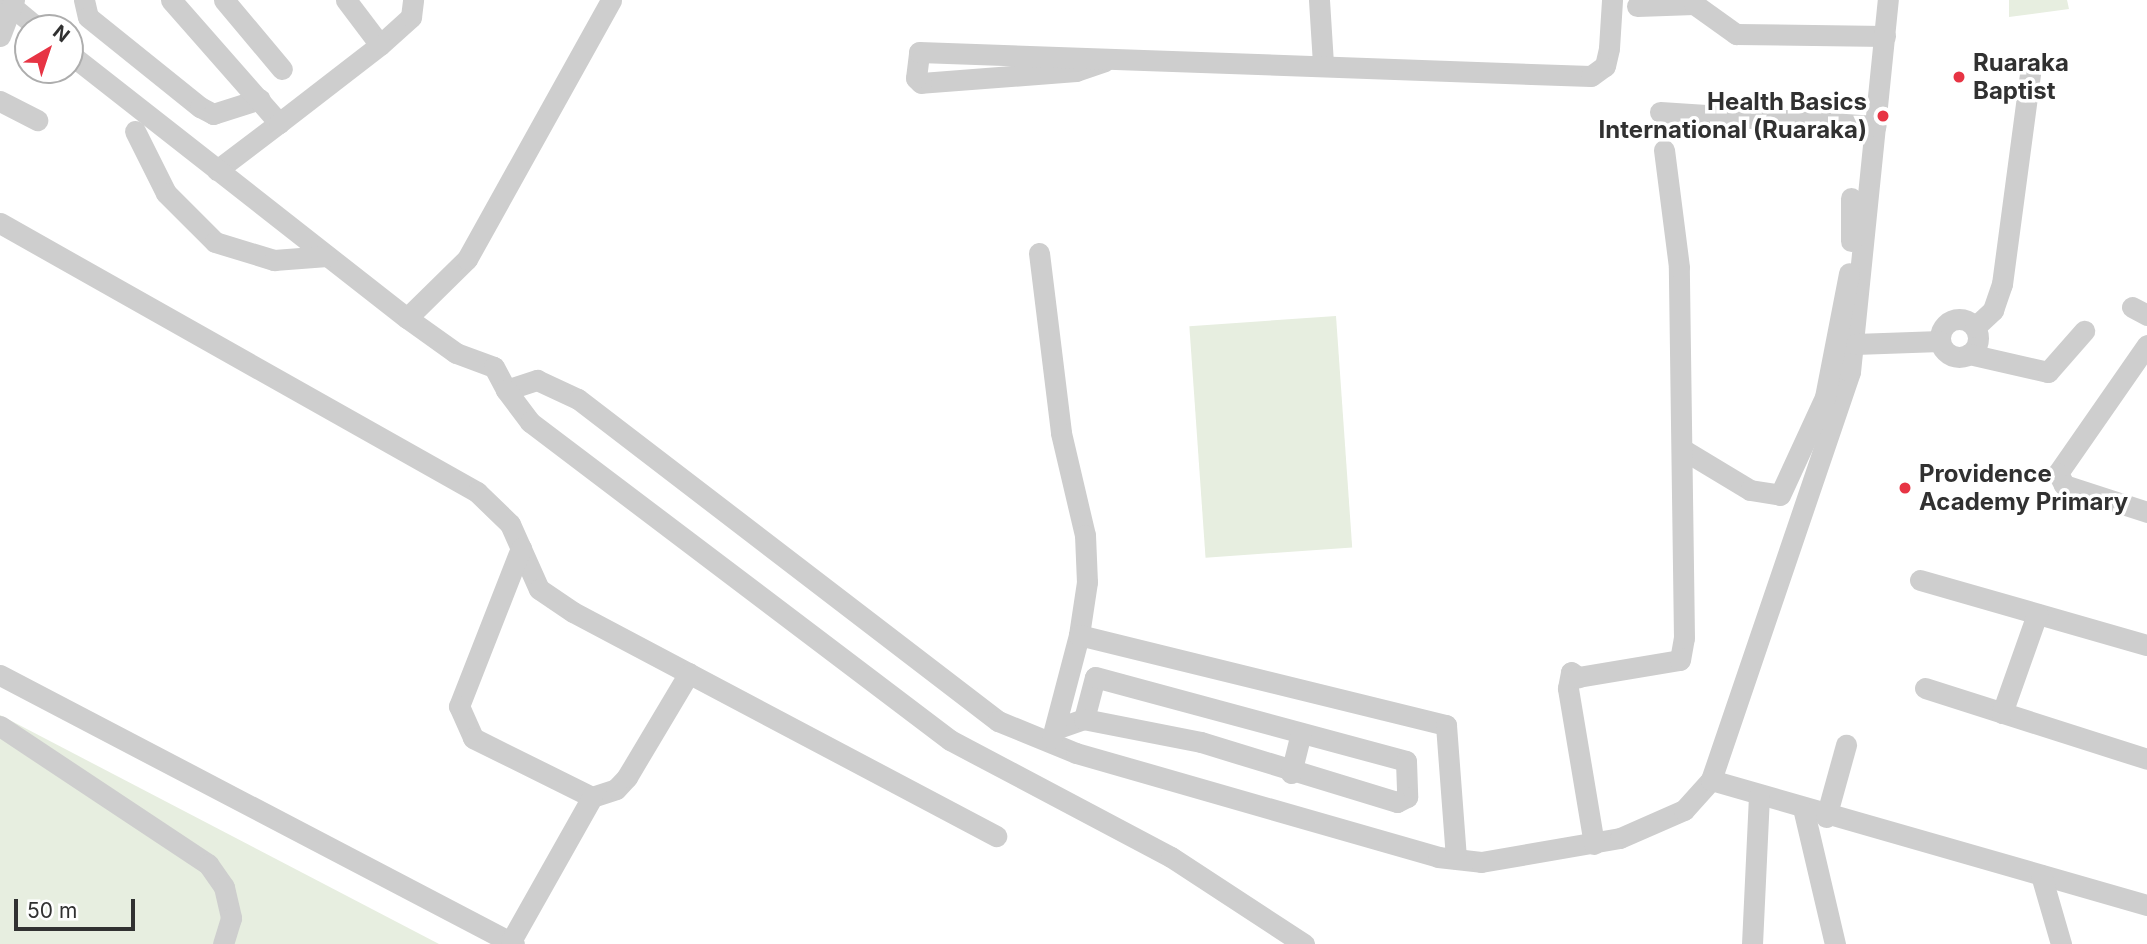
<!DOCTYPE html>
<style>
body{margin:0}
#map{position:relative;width:2147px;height:944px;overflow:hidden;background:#fff;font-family:Inter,sans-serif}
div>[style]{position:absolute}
.green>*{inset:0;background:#e7eee0;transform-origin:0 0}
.minor>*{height:21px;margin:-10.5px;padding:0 10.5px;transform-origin:10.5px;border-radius:10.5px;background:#cecece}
.minor>.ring{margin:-10.5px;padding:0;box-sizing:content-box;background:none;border:21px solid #cecece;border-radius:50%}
.dots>*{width:19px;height:19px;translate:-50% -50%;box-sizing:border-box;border:4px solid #fff;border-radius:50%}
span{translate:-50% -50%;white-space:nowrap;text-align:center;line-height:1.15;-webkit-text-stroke:7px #fff;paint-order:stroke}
.poi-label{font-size:24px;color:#313131;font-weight:700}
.left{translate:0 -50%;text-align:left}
.right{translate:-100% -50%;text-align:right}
.north{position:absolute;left:14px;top:14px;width:70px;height:70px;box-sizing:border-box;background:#fff;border:2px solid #adadad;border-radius:50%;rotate:39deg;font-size:19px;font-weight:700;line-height:28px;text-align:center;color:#313131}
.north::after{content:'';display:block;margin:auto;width:24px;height:32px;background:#e73444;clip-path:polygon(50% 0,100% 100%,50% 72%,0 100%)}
.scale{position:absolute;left:14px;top:899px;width:121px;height:32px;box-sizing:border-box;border:4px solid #313131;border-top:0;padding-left:9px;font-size:21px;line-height:24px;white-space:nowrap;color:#313131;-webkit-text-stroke:5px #fff;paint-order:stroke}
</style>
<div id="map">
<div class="green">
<i style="clip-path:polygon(2009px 0,2067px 0,2069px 9px,2009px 17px)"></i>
<i style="left:1336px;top:316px;width:232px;height:147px;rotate:86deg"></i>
<i style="clip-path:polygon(0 715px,439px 944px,0 944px)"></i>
</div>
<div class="minor">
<i style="left:4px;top:0;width:44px;rotate:39.5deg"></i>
<i style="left:84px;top:0;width:17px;rotate:77deg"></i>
<i style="left:88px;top:17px;width:144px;rotate:38.8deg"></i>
<i style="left:200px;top:107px;width:15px;rotate:28deg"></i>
<i style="left:213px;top:114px;width:49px;rotate:-17.7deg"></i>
<i style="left:171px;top:0;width:164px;rotate:48.7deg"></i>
<i style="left:279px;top:123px;width:78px;rotate:142.8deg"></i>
<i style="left:224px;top:0;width:90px;rotate:50deg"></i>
<i style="left:346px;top:0;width:56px;rotate:52.9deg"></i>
<i style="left:380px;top:45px;width:42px;rotate:-42.1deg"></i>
<i style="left:411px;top:17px;width:17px;rotate:-83deg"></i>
<i style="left:1319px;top:0;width:63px;rotate:86.4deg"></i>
<i style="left:1637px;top:6px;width:57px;rotate:-2deg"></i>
<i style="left:1694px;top:4px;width:52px;rotate:35.5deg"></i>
<i style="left:1736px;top:34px;width:149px;rotate:0.8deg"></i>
<i style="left:0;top:36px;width:39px;rotate:-69deg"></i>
<i style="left:70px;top:54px;width:428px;rotate:38.1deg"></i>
<i style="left:407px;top:318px;width:60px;rotate:35.5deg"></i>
<i style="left:456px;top:353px;width:40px;rotate:20.2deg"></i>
<i style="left:494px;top:367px;width:26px;rotate:62deg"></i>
<i style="left:506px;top:390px;width:33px;rotate:-18deg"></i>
<i style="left:537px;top:380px;width:45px;rotate:24.9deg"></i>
<i style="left:578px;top:399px;width:529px;rotate:37.48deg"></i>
<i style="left:998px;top:721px;width:84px;rotate:22.3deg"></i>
<i style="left:1076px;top:753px;width:377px;rotate:16deg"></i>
<i style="left:1438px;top:857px;width:43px;rotate:6.6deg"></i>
<i style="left:1481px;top:862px;width:141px;rotate:-9.8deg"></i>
<i style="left:1620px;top:838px;width:70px;rotate:-23.6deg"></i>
<i style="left:1684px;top:810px;width:40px;rotate:-48deg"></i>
<i style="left:1711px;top:780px;width:431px;rotate:-71.2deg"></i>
<i style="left:1850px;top:372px;width:374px;rotate:-84.2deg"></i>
<i style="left:1105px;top:61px;width:31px;rotate:161deg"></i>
<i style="left:1076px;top:71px;width:155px;rotate:175.6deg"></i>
<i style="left:921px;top:83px;width:7px;rotate:-135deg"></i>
<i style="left:916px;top:78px;width:26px;rotate:-83deg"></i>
<i style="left:919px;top:52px;width:672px;rotate:2.05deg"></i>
<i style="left:1591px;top:76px;width:17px;rotate:-36deg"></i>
<i style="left:1605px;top:66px;width:18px;rotate:-77deg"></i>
<i style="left:1609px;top:48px;width:48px;rotate:-86.4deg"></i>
<i style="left:0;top:101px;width:42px;rotate:27.2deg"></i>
<i style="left:1660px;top:112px;width:216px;rotate:3.7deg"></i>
<i style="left:279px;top:123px;width:128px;rotate:-37.7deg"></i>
<i style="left:135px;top:131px;width:69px;rotate:63.4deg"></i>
<i style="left:166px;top:193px;width:69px;rotate:45deg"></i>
<i style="left:215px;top:242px;width:62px;rotate:17deg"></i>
<i style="left:274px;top:260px;width:53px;rotate:-4.3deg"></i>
<i style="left:1851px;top:198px;width:43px;rotate:90deg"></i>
<i style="left:0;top:223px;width:548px;rotate:29.42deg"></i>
<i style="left:477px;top:492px;width:46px;rotate:44.1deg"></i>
<i style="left:510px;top:524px;width:71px;rotate:66deg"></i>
<i style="left:539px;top:589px;width:41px;rotate:34.1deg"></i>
<i style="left:573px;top:612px;width:479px;rotate:27.9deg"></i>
<i style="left:1039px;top:253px;width:181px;rotate:83deg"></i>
<i style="left:1061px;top:433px;width:105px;rotate:76.8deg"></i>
<i style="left:1085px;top:535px;width:47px;rotate:87.6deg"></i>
<i style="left:1087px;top:582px;width:54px;rotate:98.6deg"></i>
<i style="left:2132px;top:307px;width:17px;rotate:28deg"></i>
<i style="left:407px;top:318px;width:84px;rotate:-44.5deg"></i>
<i style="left:467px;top:259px;width:296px;rotate:-60.9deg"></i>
<i class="ring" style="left:1940px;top:319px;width:17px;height:17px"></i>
<i style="left:1975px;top:327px;width:25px;rotate:-43deg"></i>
<i style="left:1993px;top:310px;width:28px;rotate:-71deg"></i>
<i style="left:2002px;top:284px;width:218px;rotate:-82.4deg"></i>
<i style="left:1855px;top:344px;width:85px;rotate:-2deg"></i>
<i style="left:2147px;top:345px;width:156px;rotate:124.8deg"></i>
<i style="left:2058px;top:473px;width:13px;rotate:63deg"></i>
<i style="left:2064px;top:485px;width:87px;rotate:18deg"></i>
<i style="left:1969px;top:354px;width:81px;rotate:12.8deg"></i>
<i style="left:2048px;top:372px;width:55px;rotate:-48.7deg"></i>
<i style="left:506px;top:390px;width:40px;rotate:53deg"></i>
<i style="left:530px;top:422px;width:527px;rotate:37.13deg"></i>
<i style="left:950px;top:740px;width:250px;rotate:27.9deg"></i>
<i style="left:1171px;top:857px;width:159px;rotate:33.2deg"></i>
<i style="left:1682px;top:449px;width:79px;rotate:31.1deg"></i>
<i style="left:1750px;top:490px;width:30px;rotate:9deg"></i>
<i style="left:1780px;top:495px;width:108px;rotate:-65.3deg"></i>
<i style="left:1825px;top:397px;width:126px;rotate:-79deg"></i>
<i style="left:521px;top:548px;width:170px;rotate:111.4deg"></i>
<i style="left:459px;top:706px;width:35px;rotate:66deg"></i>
<i style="left:473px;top:738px;width:133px;rotate:26.4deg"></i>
<i style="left:592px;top:797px;width:25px;rotate:-18deg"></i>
<i style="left:616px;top:789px;width:16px;rotate:-47deg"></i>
<i style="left:627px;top:777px;width:121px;rotate:-59.2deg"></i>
<i style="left:1920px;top:580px;width:236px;rotate:16deg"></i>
<i style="left:0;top:675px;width:580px;rotate:27.63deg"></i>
<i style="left:1925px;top:688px;width:233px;rotate:17.7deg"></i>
<i style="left:2002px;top:713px;width:105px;rotate:-70.5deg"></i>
<i style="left:0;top:726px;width:250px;rotate:33.6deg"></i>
<i style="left:208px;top:864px;width:28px;rotate:55deg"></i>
<i style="left:224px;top:887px;width:32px;rotate:77deg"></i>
<i style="left:231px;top:918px;width:27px;rotate:107deg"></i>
<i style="left:1055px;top:729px;width:31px;rotate:-19deg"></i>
<i style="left:1084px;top:719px;width:43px;rotate:-75.3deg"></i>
<i style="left:1095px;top:677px;width:322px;rotate:15.1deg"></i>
<i style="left:1406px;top:761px;width:36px;rotate:88deg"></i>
<i style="left:1407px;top:797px;width:11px;rotate:153deg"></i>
<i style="left:1397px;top:802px;width:205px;rotate:-163deg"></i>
<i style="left:1201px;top:742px;width:119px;rotate:-168.9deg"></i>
<i style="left:1052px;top:738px;width:106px;rotate:-75.3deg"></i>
<i style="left:1079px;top:635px;width:378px;rotate:13.8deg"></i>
<i style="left:1446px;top:725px;width:134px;rotate:85.7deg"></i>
<i style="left:1291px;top:773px;width:41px;rotate:-76deg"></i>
<i style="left:1711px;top:780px;width:454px;rotate:16deg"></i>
<i style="left:1804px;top:812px;width:136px;rotate:76.8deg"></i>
<i style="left:1826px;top:817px;width:75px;rotate:-74.5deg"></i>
<i style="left:1594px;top:844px;width:158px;rotate:-99.5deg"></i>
<i style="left:1568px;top:688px;width:16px;rotate:-79deg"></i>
<i style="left:1571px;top:672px;width:9px;rotate:36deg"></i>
<i style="left:1578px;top:677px;width:103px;rotate:-9.5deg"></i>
<i style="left:1680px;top:660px;width:22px;rotate:-80deg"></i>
<i style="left:1684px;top:638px;width:371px;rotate:-90.8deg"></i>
<i style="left:1679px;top:267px;width:118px;rotate:-97.3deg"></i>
<i style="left:2041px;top:875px;width:72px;rotate:73.8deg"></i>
<i style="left:511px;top:941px;width:165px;rotate:-60.6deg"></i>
<i style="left:1752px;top:944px;width:148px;rotate:-87.3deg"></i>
</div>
<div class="dots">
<i style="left:1959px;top:77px;background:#e73444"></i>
<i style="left:1883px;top:116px;background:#e73444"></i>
<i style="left:1905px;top:488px;background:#e73444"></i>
</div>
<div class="poi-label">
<span class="left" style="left:1973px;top:77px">Ruaraka<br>Baptist</span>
<span class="right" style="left:1867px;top:116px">Health Basics<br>International (Ruaraka)</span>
<span class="left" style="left:1919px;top:488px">Providence<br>Academy Primary</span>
</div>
<div class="north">N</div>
<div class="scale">50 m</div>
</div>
